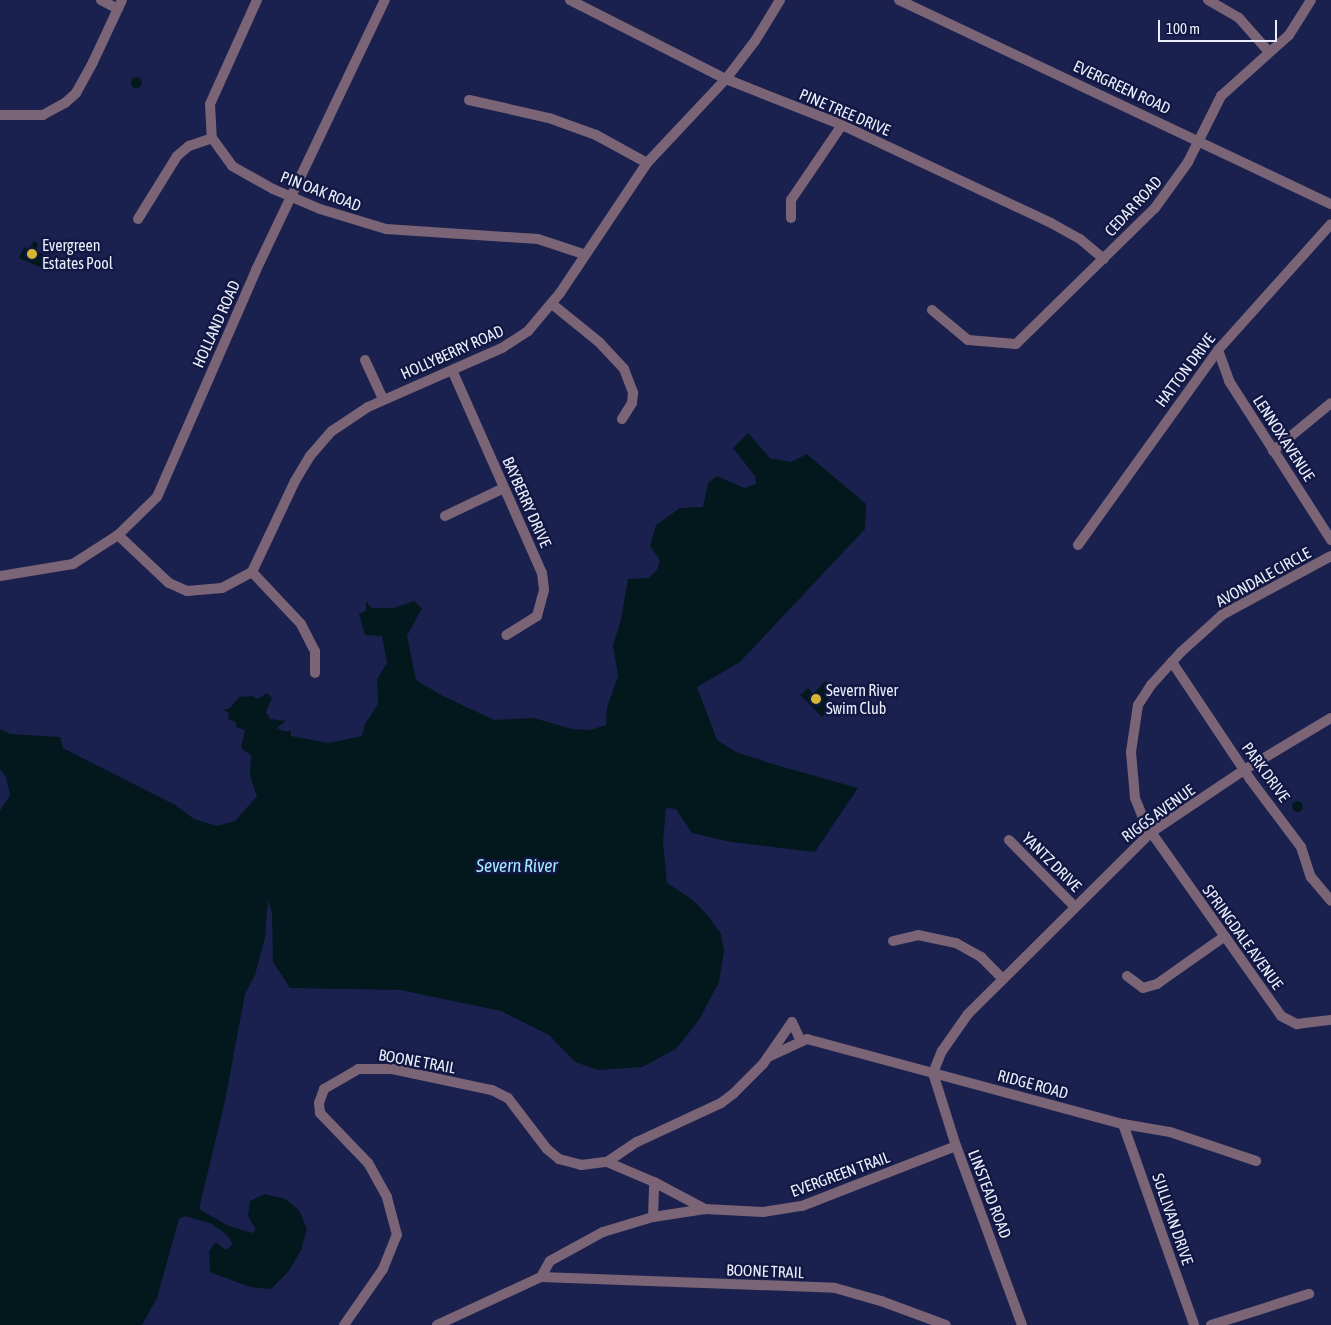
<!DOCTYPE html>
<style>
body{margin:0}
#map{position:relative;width:1331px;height:1325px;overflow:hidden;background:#1b214f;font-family:"Asap Condensed",sans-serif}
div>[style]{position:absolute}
.water>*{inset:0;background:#02181d}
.round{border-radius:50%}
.minor>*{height:10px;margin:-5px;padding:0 5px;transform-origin:5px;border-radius:5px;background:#7a6475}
.dots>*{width:14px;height:14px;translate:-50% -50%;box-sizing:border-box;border:2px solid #121743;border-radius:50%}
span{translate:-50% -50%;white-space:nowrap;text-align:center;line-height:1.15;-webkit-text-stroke:5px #121743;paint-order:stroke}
.street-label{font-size:16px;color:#eaeefa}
.poi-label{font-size:16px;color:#eaeefa}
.left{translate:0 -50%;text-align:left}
.water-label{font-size:18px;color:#a4ecfc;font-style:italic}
.scale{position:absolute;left:1158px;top:20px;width:119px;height:22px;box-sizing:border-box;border:2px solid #eaeefa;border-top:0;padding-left:6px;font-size:15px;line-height:18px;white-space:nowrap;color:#eaeefa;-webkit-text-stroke:4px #121743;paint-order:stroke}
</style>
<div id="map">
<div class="water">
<i class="round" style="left:130.5px;top:76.5px;width:11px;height:11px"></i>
<i style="clip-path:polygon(34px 241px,38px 244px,36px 251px,49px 257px,44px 269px,19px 258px,24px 247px,29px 249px)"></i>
<i style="clip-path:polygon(748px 433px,770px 458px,791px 462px,807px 454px,866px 504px,865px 529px,740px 662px,697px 687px,717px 740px,736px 752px,776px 765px,858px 788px,815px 852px,731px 842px,692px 833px,676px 809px,666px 808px,663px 842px,667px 883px,693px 900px,709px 917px,721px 934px,724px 950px,719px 982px,699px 1020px,676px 1049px,642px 1067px,598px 1070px,575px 1062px,549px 1035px,501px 1011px,400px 990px,290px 988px,273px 962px,272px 913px,268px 900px,265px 938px,255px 975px,245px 994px,225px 1101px,199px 1209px,229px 1226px,252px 1233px,256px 1230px,248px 1216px,250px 1201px,265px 1194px,285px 1199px,299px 1210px,307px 1229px,301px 1250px,289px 1271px,271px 1289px,250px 1287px,210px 1272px,209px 1251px,216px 1242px,226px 1250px,233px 1244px,227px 1235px,212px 1224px,185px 1216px,179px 1219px,157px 1298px,142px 1325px,0 1325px,0 811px,10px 795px,6px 777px,0 769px,0 729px,10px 734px,60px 737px,63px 748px,175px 805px,194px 819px,217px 826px,235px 821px,257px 796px,250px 776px,251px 755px,241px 748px,245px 730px,237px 728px,235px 722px,228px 719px,229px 713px,223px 710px,230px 708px,239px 697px,252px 696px,258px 699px,267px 693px,272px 698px,266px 712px,270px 719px,286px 721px,277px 728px,283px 731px,291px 731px,291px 736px,329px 743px,362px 736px,365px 724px,378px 704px,377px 679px,387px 663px,382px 636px,365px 635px,359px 614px,366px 611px,366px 601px,371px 608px,394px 608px,414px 601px,422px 608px,407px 636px,416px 680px,441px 695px,494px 720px,534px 718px,572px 729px,590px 730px,606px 725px,607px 707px,618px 676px,613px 645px,621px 620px,628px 579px,649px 578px,657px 570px,660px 560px,650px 546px,656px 525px,680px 508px,703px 507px,708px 483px,717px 476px,744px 488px,756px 484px,755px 476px,733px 448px)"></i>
<i style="clip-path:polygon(825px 681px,835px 691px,824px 704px,829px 710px,822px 717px,800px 695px,808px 688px,813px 694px)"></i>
<i class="round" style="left:1291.5px;top:800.5px;width:11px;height:11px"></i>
</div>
<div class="minor">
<i style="left:101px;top:0;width:19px;rotate:28deg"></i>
<i style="left:257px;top:0;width:114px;rotate:114.3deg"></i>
<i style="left:210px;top:104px;width:34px;rotate:87deg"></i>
<i style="left:212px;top:138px;width:34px;rotate:54deg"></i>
<i style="left:232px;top:166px;width:47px;rotate:29.3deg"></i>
<i style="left:273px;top:189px;width:51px;rotate:23.1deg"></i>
<i style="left:320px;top:209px;width:69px;rotate:16.9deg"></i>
<i style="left:386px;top:229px;width:152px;rotate:3.8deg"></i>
<i style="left:538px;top:239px;width:47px;rotate:18.4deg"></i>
<i style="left:570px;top:0;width:175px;rotate:26.9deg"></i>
<i style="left:726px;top:79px;width:125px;rotate:21.6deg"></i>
<i style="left:842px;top:125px;width:231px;rotate:25.1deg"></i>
<i style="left:1051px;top:223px;width:33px;rotate:29deg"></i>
<i style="left:1080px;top:239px;width:31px;rotate:40deg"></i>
<i style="left:899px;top:0;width:478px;rotate:25.3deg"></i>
<i style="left:1208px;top:0;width:36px;rotate:30deg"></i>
<i style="left:1239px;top:18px;width:45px;rotate:48.6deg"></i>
<i style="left:469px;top:100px;width:82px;rotate:12.7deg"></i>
<i style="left:549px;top:118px;width:50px;rotate:19.9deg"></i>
<i style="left:596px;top:135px;width:58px;rotate:28.8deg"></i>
<i style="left:0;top:115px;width:43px"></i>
<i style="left:43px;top:115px;width:25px;rotate:-29deg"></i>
<i style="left:65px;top:103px;width:15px;rotate:-42deg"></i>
<i style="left:76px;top:93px;width:35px;rotate:-61deg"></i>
<i style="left:93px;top:62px;width:68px;rotate:-64.9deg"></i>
<i style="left:791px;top:218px;width:18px;rotate:-90deg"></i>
<i style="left:791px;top:200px;width:91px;rotate:-55.8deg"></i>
<i style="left:138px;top:219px;width:74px;rotate:-58.2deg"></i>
<i style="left:177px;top:156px;width:16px;rotate:-40deg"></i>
<i style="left:189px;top:146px;width:24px;rotate:-19deg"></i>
<i style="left:552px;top:304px;width:60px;rotate:39deg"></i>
<i style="left:599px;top:342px;width:37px;rotate:47deg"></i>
<i style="left:624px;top:369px;width:26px;rotate:69deg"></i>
<i style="left:633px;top:393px;width:10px;rotate:96deg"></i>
<i style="left:632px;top:403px;width:19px;rotate:122deg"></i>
<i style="left:932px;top:310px;width:47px;rotate:39.8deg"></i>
<i style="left:968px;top:340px;width:48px;rotate:4.8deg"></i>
<i style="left:1016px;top:344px;width:194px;rotate:-44.4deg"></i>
<i style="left:1155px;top:208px;width:57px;rotate:-54.3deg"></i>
<i style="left:1188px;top:162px;width:74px;rotate:-63.4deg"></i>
<i style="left:1221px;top:96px;width:91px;rotate:-41.9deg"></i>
<i style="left:1289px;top:35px;width:41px;rotate:-57.8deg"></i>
<i style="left:1218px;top:350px;width:33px;rotate:70deg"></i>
<i style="left:1229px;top:381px;width:189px;rotate:57.3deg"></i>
<i style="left:365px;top:360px;width:43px;rotate:65.2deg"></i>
<i style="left:452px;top:370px;width:222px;rotate:66.1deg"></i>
<i style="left:542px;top:573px;width:17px;rotate:83deg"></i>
<i style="left:544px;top:590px;width:27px;rotate:105deg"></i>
<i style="left:537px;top:616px;width:36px;rotate:148deg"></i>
<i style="left:1273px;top:451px;width:75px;rotate:-39.6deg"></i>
<i style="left:445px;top:516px;width:65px;rotate:-25.4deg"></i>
<i style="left:118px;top:535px;width:70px;rotate:43.3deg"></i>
<i style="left:169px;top:583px;width:20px;rotate:24deg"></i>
<i style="left:187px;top:591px;width:35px;rotate:-5deg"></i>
<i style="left:222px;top:588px;width:34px;rotate:-28deg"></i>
<i style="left:252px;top:572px;width:101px;rotate:-64.7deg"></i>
<i style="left:295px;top:481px;width:29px;rotate:-59deg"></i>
<i style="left:310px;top:456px;width:33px;rotate:-49deg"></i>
<i style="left:332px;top:431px;width:43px;rotate:-33.7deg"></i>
<i style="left:368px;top:407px;width:146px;rotate:-23.8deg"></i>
<i style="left:502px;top:348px;width:31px;rotate:-33deg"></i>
<i style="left:528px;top:331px;width:50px;rotate:-49.9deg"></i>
<i style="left:560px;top:293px;width:156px;rotate:-56.2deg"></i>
<i style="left:647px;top:163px;width:115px;rotate:-46.8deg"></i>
<i style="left:726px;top:79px;width:48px;rotate:-52.7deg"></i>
<i style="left:755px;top:41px;width:48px;rotate:-58.6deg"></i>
<i style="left:1078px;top:545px;width:240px;rotate:-54.3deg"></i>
<i style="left:1218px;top:350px;width:169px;rotate:-48.1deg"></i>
<i style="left:1331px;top:556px;width:124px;rotate:151.6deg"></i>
<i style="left:1222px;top:615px;width:55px;rotate:137.9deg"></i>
<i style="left:1181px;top:652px;width:45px;rotate:132.3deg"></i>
<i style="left:1151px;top:685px;width:24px;rotate:123deg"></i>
<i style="left:1138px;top:705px;width:48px;rotate:98.5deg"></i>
<i style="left:1131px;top:752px;width:46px;rotate:85deg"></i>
<i style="left:1135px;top:798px;width:29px;rotate:68deg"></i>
<i style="left:1146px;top:825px;width:234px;rotate:54.7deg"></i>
<i style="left:1281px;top:1016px;width:18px;rotate:27deg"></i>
<i style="left:1297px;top:1024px;width:34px;rotate:-7deg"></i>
<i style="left:252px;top:572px;width:71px;rotate:46.7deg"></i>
<i style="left:301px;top:624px;width:30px;rotate:63deg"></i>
<i style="left:315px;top:651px;width:22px;rotate:90deg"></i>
<i style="left:0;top:576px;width:74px;rotate:-9.3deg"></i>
<i style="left:73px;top:564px;width:54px;rotate:-32.8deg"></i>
<i style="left:118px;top:535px;width:54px;rotate:-44.3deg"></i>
<i style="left:157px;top:497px;width:248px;rotate:-66.4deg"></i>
<i style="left:256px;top:270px;width:299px;rotate:-64.5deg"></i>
<i style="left:1172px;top:662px;width:141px;rotate:56.3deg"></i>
<i style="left:1250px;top:779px;width:85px;rotate:53.1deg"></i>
<i style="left:1301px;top:847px;width:32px;rotate:72deg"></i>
<i style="left:1311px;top:877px;width:31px;rotate:50deg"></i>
<i style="left:1009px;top:840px;width:93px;rotate:45.4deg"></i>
<i style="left:893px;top:941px;width:26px;rotate:-13deg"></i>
<i style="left:918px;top:935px;width:39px;rotate:12deg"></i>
<i style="left:956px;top:943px;width:29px;rotate:29deg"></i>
<i style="left:981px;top:957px;width:31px;rotate:45deg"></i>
<i style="left:1127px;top:976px;width:20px;rotate:37deg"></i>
<i style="left:1143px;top:988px;width:15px;rotate:-16deg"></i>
<i style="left:1157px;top:984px;width:83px;rotate:-35.2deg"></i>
<i style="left:768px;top:1057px;width:43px;rotate:-24.8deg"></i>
<i style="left:807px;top:1039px;width:327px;rotate:15.1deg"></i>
<i style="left:1123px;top:1124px;width:48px;rotate:9.7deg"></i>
<i style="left:1170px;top:1132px;width:91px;rotate:18.6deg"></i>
<i style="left:1123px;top:1124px;width:213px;rotate:70.5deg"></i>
<i style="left:607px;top:1162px;width:36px;rotate:-34deg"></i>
<i style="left:637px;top:1142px;width:93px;rotate:-24.9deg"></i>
<i style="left:721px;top:1103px;width:15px;rotate:-37deg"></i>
<i style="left:733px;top:1094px;width:42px;rotate:-45deg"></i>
<i style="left:763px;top:1064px;width:51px;rotate:-55.4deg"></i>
<i style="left:792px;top:1022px;width:21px;rotate:65deg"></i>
<i style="left:653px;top:1217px;width:35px;rotate:-88deg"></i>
<i style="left:541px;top:1277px;width:18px;rotate:-61deg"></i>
<i style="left:550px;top:1261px;width:60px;rotate:-28.7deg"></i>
<i style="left:603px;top:1232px;width:52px;rotate:-16.7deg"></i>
<i style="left:653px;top:1217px;width:53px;rotate:-8.7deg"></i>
<i style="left:705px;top:1209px;width:58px;rotate:3deg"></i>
<i style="left:763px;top:1212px;width:39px;rotate:-9deg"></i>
<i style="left:802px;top:1206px;width:165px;rotate:-21.3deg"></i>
<i style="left:344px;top:1325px;width:68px;rotate:-55.1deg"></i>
<i style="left:383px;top:1269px;width:37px;rotate:-68deg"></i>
<i style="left:397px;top:1235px;width:39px;rotate:-105deg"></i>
<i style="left:387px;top:1197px;width:39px;rotate:-119deg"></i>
<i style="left:368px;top:1163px;width:69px;rotate:-133.8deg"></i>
<i style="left:320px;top:1113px;width:10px;rotate:-96deg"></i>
<i style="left:319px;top:1103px;width:15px;rotate:-70deg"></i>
<i style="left:324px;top:1089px;width:39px;rotate:-30deg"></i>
<i style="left:358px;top:1069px;width:34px"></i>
<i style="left:392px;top:1069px;width:102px;rotate:11.9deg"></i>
<i style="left:492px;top:1090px;width:18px;rotate:27deg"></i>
<i style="left:508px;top:1098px;width:64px;rotate:52.6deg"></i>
<i style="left:547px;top:1149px;width:16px;rotate:40deg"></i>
<i style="left:559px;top:1159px;width:23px;rotate:15deg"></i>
<i style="left:581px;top:1165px;width:26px;rotate:-7deg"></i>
<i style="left:607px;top:1162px;width:51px;rotate:23.1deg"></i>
<i style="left:654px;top:1182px;width:58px;rotate:27.9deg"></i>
<i style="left:437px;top:1325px;width:115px;rotate:-24.8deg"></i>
<i style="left:541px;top:1277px;width:294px;rotate:2.1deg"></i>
<i style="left:835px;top:1288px;width:48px;rotate:15.8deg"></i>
<i style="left:881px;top:1301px;width:69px;rotate:20.3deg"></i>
<i style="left:1022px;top:1325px;width:191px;rotate:-110.2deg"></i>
<i style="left:956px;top:1146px;width:77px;rotate:-107.5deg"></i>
<i style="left:933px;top:1073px;width:24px;rotate:-68deg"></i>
<i style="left:942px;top:1051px;width:45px;rotate:-54.9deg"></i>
<i style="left:968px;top:1014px;width:257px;rotate:-44.8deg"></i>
<i style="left:1150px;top:833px;width:113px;rotate:-33.8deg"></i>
<i style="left:1244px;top:770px;width:101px;rotate:-30.9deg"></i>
<i style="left:1211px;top:1325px;width:103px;rotate:-17.6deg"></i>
</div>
<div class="dots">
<i style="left:32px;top:254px;background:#d7b534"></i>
<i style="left:816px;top:699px;background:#d7b534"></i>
</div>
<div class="street-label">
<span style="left:1122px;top:87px;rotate:25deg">EVERGREEN ROAD</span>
<span style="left:845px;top:112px;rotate:23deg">PINE TREE DRIVE</span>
<span style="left:321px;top:191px;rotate:21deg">PIN OAK ROAD</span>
<span style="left:1133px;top:206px;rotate:-47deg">CEDAR ROAD</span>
<span style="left:216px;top:324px;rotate:-66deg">HOLLAND ROAD</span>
<span style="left:452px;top:352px;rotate:-24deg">HOLLYBERRY ROAD</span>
<span style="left:1185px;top:370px;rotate:-53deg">HATTON DRIVE</span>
<span style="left:1284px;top:438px;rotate:57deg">LENNOX AVENUE</span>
<span style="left:527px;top:502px;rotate:66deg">BAYBERRY DRIVE</span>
<span style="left:1263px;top:577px;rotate:-29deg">AVONDALE CIRCLE</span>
<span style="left:1266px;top:772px;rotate:54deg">PARK DRIVE</span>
<span style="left:1158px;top:813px;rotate:-36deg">RIGGS AVENUE</span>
<span style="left:1052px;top:862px;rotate:45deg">YANTZ DRIVE</span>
<span style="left:1243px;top:937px;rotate:54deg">SPRINGDALE AVENUE</span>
<span style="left:417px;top:1061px;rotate:10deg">BOONE TRAIL</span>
<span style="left:1033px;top:1084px;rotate:15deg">RIDGE ROAD</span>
<span style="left:840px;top:1174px;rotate:-20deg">EVERGREEN TRAIL</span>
<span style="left:990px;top:1194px;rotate:69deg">LINSTEAD ROAD</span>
<span style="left:1173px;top:1219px;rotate:71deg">SULLIVAN DRIVE</span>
<span style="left:765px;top:1271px;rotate:2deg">BOONE TRAIL</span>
</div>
<div class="poi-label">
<span class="left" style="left:42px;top:254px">Evergreen<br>Estates Pool</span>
<span class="left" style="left:826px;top:699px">Severn River<br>Swim Club</span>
</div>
<div class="water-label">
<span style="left:517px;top:866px">Severn River</span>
</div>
<div class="scale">100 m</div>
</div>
